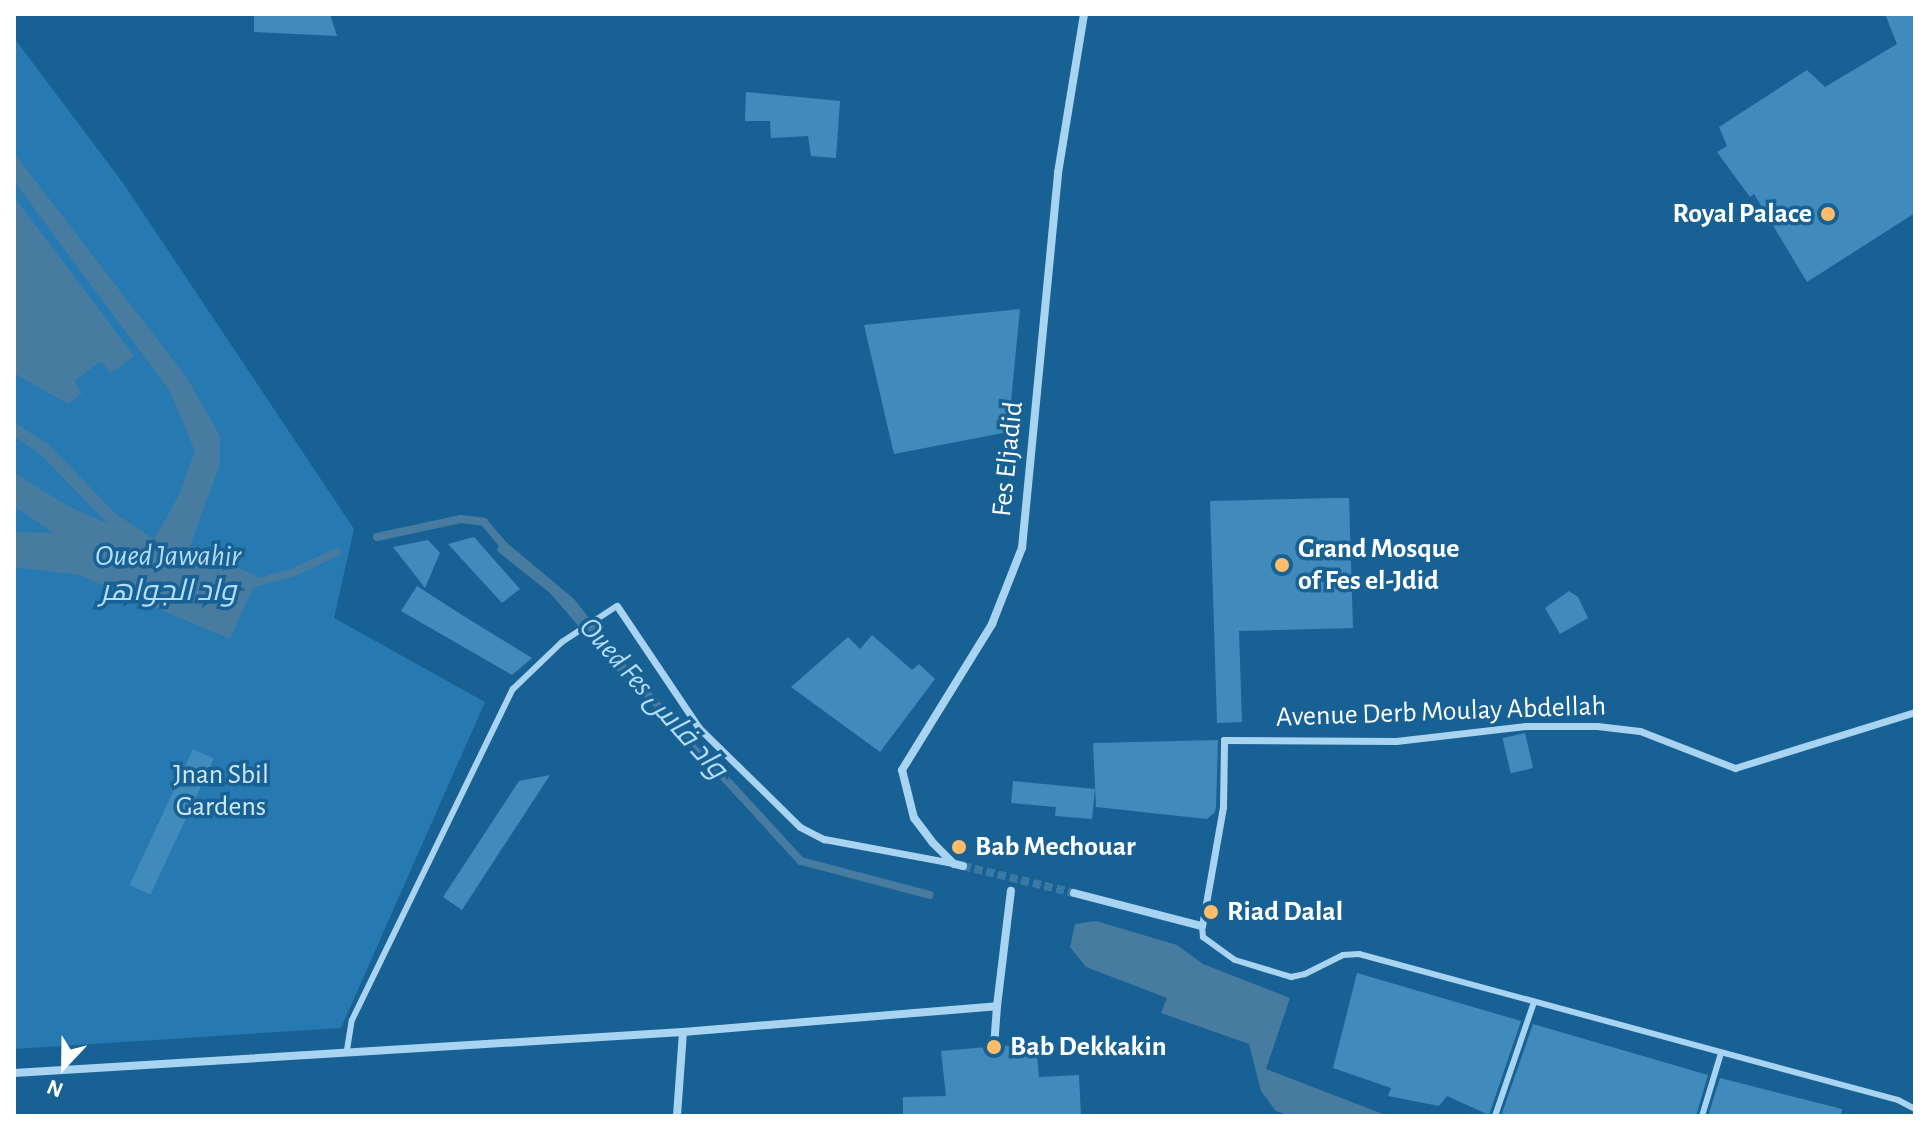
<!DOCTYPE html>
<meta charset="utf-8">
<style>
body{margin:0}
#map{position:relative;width:1929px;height:1130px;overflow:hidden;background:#186195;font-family:"Alegreya Sans",Cairo,sans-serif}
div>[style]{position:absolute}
.green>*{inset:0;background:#277ab1}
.water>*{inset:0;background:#477b9f}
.stream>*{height:8px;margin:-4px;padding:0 4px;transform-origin:4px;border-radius:4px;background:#477b9f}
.building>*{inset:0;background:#408abc;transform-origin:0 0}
.minor-tunnel>*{height:8px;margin-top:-4px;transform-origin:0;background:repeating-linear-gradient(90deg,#3b79a5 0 8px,transparent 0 12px)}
.service>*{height:6px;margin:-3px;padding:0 3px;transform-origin:3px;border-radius:3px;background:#a9d4f1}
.pedestrian>*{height:7px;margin:-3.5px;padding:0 3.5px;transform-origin:3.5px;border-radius:3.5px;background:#a9d4f1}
.minor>*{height:8px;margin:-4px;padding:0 4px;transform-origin:4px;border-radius:4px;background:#a9d4f1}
.dots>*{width:22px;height:22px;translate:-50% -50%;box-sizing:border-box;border:4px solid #186195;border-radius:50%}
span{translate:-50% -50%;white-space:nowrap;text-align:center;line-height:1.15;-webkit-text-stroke:7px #186195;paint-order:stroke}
.poi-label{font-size:28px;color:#fff;font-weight:700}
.right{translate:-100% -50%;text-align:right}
.left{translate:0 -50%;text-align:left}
.street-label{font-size:28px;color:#fff}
.park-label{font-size:28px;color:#d0eafc}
.water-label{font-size:30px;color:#b5ddf7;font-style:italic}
.frame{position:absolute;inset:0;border:16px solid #fff;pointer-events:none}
.north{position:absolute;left:24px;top:1026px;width:80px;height:80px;-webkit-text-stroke:6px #186195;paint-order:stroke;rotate:202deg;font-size:22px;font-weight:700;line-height:32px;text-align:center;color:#fff}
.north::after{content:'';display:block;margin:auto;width:28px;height:36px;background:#fff;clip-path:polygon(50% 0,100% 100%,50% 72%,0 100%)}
</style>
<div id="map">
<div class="green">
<i style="clip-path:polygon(14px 38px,123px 183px,354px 529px,334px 618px,485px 702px,341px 1028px,14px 1049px)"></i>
</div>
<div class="water">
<i style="clip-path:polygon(14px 153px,187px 378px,220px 436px,220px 464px,190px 546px,258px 577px,230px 639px,79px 575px,14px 567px,14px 532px,54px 533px,14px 506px,14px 473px,68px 506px,108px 524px,39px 453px,14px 436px,14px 422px,49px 445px,117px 515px,154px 539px,179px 495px,195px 451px,169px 390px,14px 181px)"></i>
<i style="clip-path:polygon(14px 197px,134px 356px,111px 373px,101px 361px,74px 381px,82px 393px,68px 404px,14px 373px)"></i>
<i style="clip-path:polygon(501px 538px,574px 599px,626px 664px,618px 672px,550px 593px,497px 551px)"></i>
<i style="clip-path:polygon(1096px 921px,1177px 945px,1203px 964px,1290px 998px,1266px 1069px,1388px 1116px,1291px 1116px,1276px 1111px,1261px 1091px,1249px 1044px,1161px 1013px,1167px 998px,1086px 967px,1070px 947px,1075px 924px)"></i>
</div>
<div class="stream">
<i style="left:377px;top:537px;width:86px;rotate:-12.1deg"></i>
<i style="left:461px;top:519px;width:23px;rotate:7deg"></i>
<i style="left:484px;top:522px;width:38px;rotate:50deg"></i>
<i style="left:245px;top:586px;width:51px;rotate:-15.9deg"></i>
<i style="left:294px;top:572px;width:47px;rotate:-24.9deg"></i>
<i style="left:616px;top:660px;width:273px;rotate:47.4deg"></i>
<i style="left:801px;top:861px;width:133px;rotate:14.8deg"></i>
</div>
<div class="building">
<i style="clip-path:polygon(254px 14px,330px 14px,337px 36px,254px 32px)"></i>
<i style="clip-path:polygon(1885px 14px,1915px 14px,1915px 213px,1807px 282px,1754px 194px,1750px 197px,1717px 152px,1727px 146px,1719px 127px,1807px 70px,1825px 87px,1897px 44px)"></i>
<i style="clip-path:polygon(746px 92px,840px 101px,836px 158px,811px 156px,808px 136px,771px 138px,770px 121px,745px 121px)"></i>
<i style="clip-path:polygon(1020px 309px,1008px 432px,894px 454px,864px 325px)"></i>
<i style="clip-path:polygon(1336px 498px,1349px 498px,1353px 628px,1239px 631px,1242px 722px,1217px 723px,1210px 501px)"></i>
<i style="clip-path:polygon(474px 537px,520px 589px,502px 603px,448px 544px)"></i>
<i style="clip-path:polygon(428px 540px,440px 553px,425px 588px,393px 547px)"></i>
<i style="clip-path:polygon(417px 586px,462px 615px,532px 658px,512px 675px,401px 611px)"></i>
<i style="clip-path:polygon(1569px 591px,1578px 597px,1588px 618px,1560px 634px,1545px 608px)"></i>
<i style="clip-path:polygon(872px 635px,912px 670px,919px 664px,935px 679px,880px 752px,791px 687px,848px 637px,860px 649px)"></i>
<i style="left:1525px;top:733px;width:36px;height:23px;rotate:77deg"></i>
<i style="clip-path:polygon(1218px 740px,1216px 806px,1215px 812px,1207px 819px,1096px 807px,1093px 743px)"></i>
<i style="left:193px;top:749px;width:23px;height:150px;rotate:25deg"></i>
<i style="clip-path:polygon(550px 775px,462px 910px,443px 897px,519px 781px)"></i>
<i style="clip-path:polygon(1013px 781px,1095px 789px,1092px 819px,1055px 816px,1056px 807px,1011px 803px)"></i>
<i style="clip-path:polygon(1357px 973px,1521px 1021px,1489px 1115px,1447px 1096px,1439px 1106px,1388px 1096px,1391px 1088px,1333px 1068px)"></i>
<i style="clip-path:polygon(1533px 1024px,1708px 1075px,1696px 1116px,1501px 1116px)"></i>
<i style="clip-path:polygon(1036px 1044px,1039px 1077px,1079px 1075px,1081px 1116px,903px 1116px,903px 1097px,946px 1096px,941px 1051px,987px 1047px,994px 1054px,1001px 1046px)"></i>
<i style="clip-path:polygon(1720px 1078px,1842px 1109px,1841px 1116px,1708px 1116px)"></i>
</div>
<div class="minor-tunnel">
<i style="left:963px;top:866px;width:114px;rotate:13.7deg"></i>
</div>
<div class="service">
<i style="left:1202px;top:926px;width:11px;rotate:85deg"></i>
<i style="left:1203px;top:937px;width:39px;rotate:36deg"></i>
<i style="left:1235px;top:960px;width:59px;rotate:16.9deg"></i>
<i style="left:1291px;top:977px;width:14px;rotate:-12deg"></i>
<i style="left:1305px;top:974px;width:42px;rotate:-26.6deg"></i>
<i style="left:1343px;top:955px;width:16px;rotate:-4deg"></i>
<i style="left:1359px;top:954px;width:558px;rotate:15.16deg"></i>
<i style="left:1898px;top:1100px;width:19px;rotate:28deg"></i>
<i style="left:347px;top:1050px;width:30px;rotate:-81deg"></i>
<i style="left:352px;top:1020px;width:368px;rotate:-64.1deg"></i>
<i style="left:513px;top:689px;width:68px;rotate:-43.8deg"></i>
<i style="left:562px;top:642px;width:66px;rotate:-33.2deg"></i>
<i style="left:1495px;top:1116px;width:120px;rotate:-71.1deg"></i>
<i style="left:1702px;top:1116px;width:66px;rotate:-73.2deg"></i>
</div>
<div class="pedestrian">
<i style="left:617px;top:606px;width:147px;rotate:56.1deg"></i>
<i style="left:699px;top:728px;width:141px;rotate:44.4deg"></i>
<i style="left:800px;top:827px;width:27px;rotate:27deg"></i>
<i style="left:824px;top:839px;width:130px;rotate:10.6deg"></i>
<i style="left:1202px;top:926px;width:121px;rotate:-80deg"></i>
<i style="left:1223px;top:807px;width:67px;rotate:-89.1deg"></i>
<i style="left:1224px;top:740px;width:172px;rotate:0.3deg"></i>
<i style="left:1396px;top:741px;width:131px;rotate:-6.6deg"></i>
<i style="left:1526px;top:726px;width:71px"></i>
<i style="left:1597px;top:726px;width:43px;rotate:6.6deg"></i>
<i style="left:1640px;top:731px;width:102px;rotate:21.3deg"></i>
<i style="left:1735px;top:768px;width:189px;rotate:-17.3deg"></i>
</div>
<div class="minor">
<i style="left:963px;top:866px;width:9px;rotate:-167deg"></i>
<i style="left:954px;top:864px;width:30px;rotate:-135deg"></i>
<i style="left:933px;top:843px;width:31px;rotate:-127deg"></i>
<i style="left:914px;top:818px;width:49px;rotate:-104deg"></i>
<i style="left:902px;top:770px;width:172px;rotate:-58.3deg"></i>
<i style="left:992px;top:624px;width:82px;rotate:-68.5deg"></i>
<i style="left:1022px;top:548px;width:377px;rotate:-84.5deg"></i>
<i style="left:1058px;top:173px;width:161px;rotate:-80.7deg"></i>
<i style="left:1074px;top:893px;width:132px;rotate:14.5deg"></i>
<i style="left:683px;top:1032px;width:315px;rotate:-4.7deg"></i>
<i style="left:997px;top:1006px;width:116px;rotate:-83.1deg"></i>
<i style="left:994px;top:1047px;width:41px;rotate:-85.8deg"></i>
<i style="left:14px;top:1073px;width:670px;rotate:-3.51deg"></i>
<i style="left:683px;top:1032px;width:84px;rotate:94.1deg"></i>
</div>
<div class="dots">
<i style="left:1828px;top:214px;background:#ffbd69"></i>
<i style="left:1282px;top:565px;background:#ffbd69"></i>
<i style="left:959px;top:847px;background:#ffbd69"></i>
<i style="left:1211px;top:912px;background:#ffbd69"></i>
<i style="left:994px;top:1047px;background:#ffbd69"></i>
</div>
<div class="poi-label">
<span class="right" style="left:1812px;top:214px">Royal Palace</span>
<span class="left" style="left:1298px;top:565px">Grand Mosque<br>of Fes el-Jdid</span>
<span class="left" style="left:975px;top:847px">Bab Mechouar</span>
<span class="left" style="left:1227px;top:912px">Riad Dalal</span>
<span class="left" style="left:1010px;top:1047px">Bab Dekkakin</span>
</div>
<div class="street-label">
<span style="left:1008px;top:459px;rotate:-84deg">Fes Eljadid</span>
<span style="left:1441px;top:712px;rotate:-2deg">Avenue Derb Moulay Abdellah</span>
</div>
<div class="park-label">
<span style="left:221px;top:791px">Jnan Sbil<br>Gardens</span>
</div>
<div class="water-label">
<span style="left:168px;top:573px">Oued Jawahir<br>واد الجواهر</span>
<span style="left:653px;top:698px;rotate:48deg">Oued Fes واد فاس</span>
</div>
<div class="frame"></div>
<div class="north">N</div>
</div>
